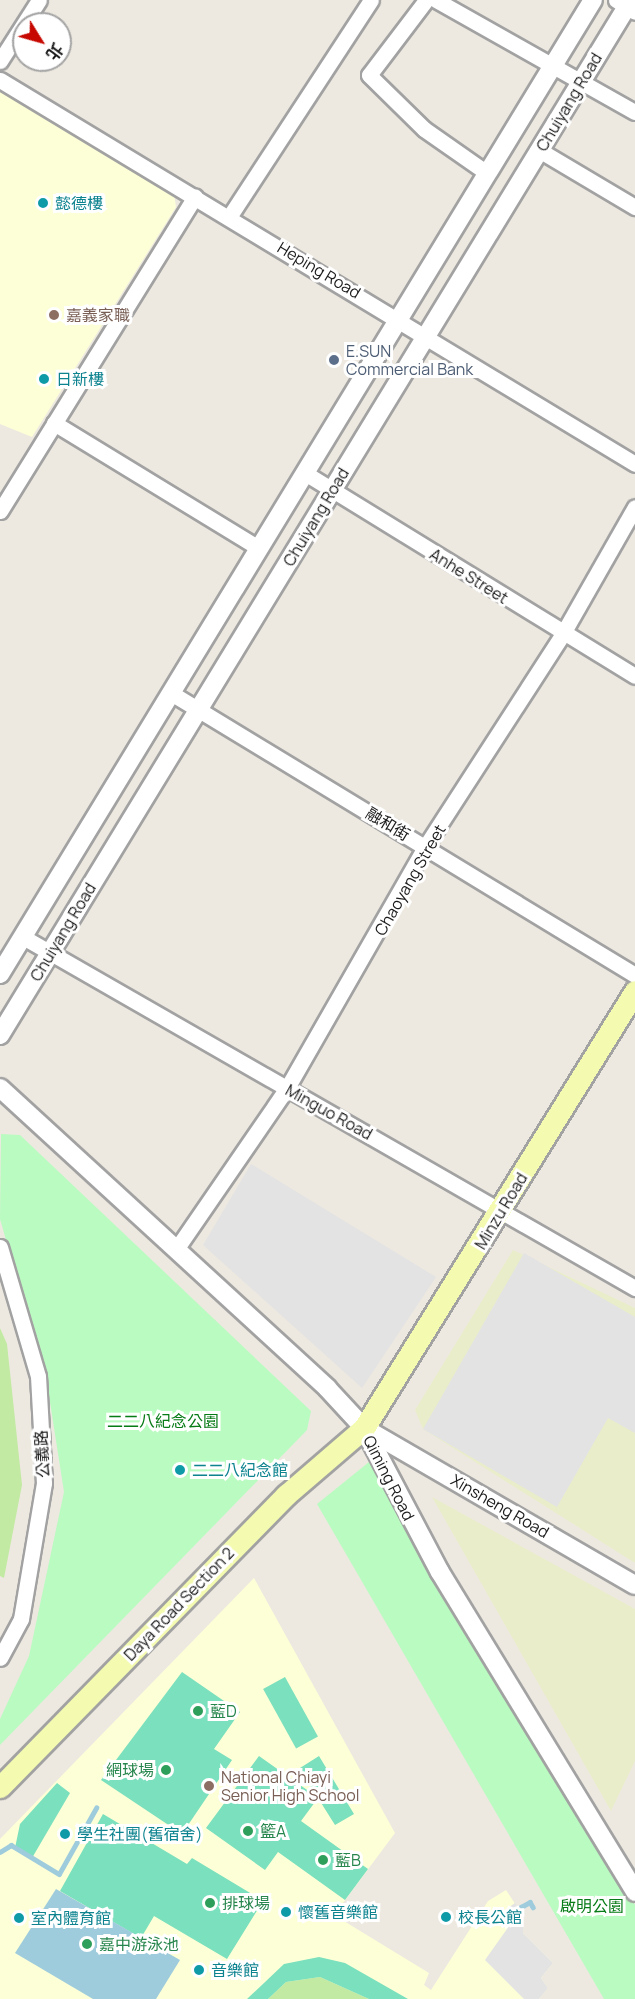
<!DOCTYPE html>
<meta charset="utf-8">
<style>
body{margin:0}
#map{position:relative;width:635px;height:1999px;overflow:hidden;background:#ede9e0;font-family:Manrope,"Noto Sans TC",sans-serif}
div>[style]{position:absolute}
.education>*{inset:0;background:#fdffd7}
.farmland>*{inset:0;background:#e9edca}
.grass>*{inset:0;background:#c3eaa3}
.park>*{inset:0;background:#bafbc1}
.pitch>*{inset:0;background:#7ae0bd;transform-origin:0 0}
.parking>*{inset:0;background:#e3e3e3}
.water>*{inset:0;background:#9eccdd}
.stream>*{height:4.5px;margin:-2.25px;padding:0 2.25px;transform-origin:2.25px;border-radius:2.25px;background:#9eccdd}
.roads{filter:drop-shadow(2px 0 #a2a2a2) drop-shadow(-2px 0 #a2a2a2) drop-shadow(0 2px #a2a2a2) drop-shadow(0 -2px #a2a2a2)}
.minor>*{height:15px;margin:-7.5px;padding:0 7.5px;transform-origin:7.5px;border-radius:7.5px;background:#fff}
.tertiary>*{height:18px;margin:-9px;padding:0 9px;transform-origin:9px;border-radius:9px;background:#fff}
.secondary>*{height:21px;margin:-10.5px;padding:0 10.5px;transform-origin:10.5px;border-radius:10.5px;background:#f4fbb0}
.dots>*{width:16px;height:16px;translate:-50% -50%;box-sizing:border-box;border:3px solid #fff;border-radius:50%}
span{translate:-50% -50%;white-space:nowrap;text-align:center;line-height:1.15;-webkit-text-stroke:6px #fff;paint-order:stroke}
.street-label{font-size:16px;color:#1b1b1b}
.culture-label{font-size:16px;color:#0d838f}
.left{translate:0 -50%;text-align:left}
.education-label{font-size:16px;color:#785e54}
.service-label{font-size:16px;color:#4e5e75}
.park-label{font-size:16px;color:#077b16}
.leisure-label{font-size:16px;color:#27864d}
.right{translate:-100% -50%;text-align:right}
.north{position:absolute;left:12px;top:12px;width:60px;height:60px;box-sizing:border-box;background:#fff;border:2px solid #a4a4a4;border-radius:50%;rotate:127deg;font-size:16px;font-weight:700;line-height:24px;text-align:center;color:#1b1b1b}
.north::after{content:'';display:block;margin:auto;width:21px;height:27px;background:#c60800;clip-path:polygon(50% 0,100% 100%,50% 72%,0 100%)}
</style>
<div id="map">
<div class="education">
<i style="clip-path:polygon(0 91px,174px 194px,176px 207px,32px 437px,0 424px)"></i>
<i style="clip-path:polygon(254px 1578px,395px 1833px,334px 1915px,429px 1973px,424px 1985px,431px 1990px,488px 1901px,506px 1890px,523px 1916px,523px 1933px,553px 1963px,541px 1978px,548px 1988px,539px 1999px,0 1999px,0 1839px)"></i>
</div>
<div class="farmland">
<i style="clip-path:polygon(513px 1250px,635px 1308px,635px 1563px,423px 1429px,415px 1410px)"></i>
<i style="clip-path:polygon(432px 1497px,635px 1609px,635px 1761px,611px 1811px)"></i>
</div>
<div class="grass">
<i style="clip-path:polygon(0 1328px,7px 1344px,22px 1485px,4px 1578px,0 1576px)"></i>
<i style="clip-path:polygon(320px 1977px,369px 1999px,268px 1999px,286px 1982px)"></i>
</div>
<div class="park">
<i style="clip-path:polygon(1px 1134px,20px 1135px,311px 1411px,307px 1430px,0 1745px,0 1719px,29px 1656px,64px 1492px,47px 1383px,0 1219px)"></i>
<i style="clip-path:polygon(369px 1462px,635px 1905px,635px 1999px,604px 1999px,317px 1504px)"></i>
</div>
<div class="pitch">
<i style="clip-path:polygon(182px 1672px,240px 1712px,214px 1749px,232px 1760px,182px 1834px,101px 1780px)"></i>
<i style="left:285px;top:1677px;width:68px;height:25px;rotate:61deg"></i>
<i style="clip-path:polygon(259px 1756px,317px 1797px,300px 1768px,319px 1756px,354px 1814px,335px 1825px,318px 1798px,301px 1821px,368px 1869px,345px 1900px,278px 1852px,265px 1870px,206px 1828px)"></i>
<i style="clip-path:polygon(57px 1783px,70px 1793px,32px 1858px,15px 1848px,20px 1824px)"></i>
<i style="clip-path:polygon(103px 1814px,187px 1864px,192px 1858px,257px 1897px,258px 1909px,227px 1959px,154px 1916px,141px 1938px,60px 1891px)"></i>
<i style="clip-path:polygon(319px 1957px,345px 1963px,408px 1999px,369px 1999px,320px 1977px,286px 1982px,268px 1999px,247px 1999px,284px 1964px)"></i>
</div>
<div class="parking">
<i style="clip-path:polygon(251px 1164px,436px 1277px,362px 1388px,203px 1245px)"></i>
<i style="clip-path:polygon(524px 1253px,635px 1317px,635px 1433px,608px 1418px,557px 1507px,423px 1429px)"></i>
<i style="clip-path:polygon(515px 1903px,523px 1916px,523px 1933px,553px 1963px,541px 1978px,548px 1988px,539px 1999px,524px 1999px,485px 1960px,514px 1919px,508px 1908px)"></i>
</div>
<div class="water">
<i style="clip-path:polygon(56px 1889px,180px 1960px,156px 1999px,93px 1999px,15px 1953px)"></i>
</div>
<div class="stream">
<i style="left:0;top:1852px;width:13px;rotate:-32deg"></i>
<i style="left:11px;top:1845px;width:56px;rotate:31.1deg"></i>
<i style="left:59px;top:1874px;width:76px;rotate:-60.7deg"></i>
<i style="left:519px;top:1918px;width:11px;rotate:-80deg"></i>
<i style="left:521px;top:1907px;width:10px;rotate:-29deg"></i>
<i style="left:530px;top:1902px;width:6px;rotate:59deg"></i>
</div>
<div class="roads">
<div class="minor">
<i style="left:426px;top:0;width:94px;rotate:127.2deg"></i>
<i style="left:369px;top:75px;width:77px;rotate:44.5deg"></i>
<i style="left:424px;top:129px;width:77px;rotate:34.9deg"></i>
<i style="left:436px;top:0;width:228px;rotate:29.4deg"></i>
<i style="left:616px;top:0;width:22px;rotate:32deg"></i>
<i style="left:0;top:61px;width:72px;rotate:-57.4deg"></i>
<i style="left:0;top:80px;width:742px;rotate:31.16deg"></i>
<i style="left:539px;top:150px;width:112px;rotate:30.7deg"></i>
<i style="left:229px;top:217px;width:259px;rotate:-56.8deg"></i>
<i style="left:54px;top:423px;width:240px;rotate:31.4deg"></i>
<i style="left:305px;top:473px;width:387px;rotate:31.6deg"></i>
<i style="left:0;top:511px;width:370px;rotate:-58.2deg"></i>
<i style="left:171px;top:693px;width:543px;rotate:31.29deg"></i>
<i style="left:23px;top:937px;width:706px;rotate:29.84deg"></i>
<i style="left:0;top:1247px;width:134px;rotate:73.6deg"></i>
<i style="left:38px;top:1376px;width:107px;rotate:86.8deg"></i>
<i style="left:44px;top:1483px;width:138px;rotate:99.6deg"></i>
<i style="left:21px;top:1619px;width:44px;rotate:118.3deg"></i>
<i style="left:177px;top:1248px;width:194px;rotate:-55.5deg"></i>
<i style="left:287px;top:1088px;width:278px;rotate:-60.2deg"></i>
<i style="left:425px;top:847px;width:252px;rotate:-57.1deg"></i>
<i style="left:562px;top:635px;width:147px;rotate:-60.3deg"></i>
</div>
<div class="tertiary">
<i style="left:0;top:974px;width:1140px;rotate:-58.67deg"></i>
<i style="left:0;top:1035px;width:1212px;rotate:-58.63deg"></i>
<i style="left:0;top:1088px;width:444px;rotate:42.5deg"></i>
<i style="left:327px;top:1388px;width:54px;rotate:47.2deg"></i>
<i style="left:364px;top:1428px;width:163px;rotate:62.2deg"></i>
<i style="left:440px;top:1572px;width:375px;rotate:58.6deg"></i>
<i style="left:364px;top:1428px;width:313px;rotate:30.1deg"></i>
</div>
<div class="secondary">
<i style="left:0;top:1787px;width:409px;rotate:-45.6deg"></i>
<i style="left:286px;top:1495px;width:103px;rotate:-40.7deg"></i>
<i style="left:364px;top:1428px;width:514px;rotate:-58.2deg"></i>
</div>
</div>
<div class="dots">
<i style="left:43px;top:203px;background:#0f9aa8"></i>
<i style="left:54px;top:315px;background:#8d6e63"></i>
<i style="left:334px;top:360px;background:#5c6f8a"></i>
<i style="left:44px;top:379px;background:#0f9aa8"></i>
<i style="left:180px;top:1470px;background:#0f9aa8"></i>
<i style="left:198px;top:1711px;background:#2e9e5b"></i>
<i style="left:166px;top:1770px;background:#2e9e5b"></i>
<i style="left:209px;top:1786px;background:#8d6e63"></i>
<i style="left:248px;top:1831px;background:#2e9e5b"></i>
<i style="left:65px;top:1834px;background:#0f9aa8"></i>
<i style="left:323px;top:1860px;background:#2e9e5b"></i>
<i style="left:210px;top:1903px;background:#2e9e5b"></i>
<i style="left:286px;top:1912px;background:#0f9aa8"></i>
<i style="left:446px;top:1917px;background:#0f9aa8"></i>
<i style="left:19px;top:1918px;background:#0f9aa8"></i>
<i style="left:87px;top:1944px;background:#2e9e5b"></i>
<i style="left:199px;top:1970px;background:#0f9aa8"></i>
</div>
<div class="street-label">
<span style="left:569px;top:102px;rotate:-59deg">Chuiyang Road</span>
<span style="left:319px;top:270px;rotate:31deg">Heping Road</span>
<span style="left:316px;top:517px;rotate:-59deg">Chuiyang Road</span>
<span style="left:469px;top:576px;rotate:32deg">Anhe Street</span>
<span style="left:388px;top:824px;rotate:31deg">融和街</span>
<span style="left:410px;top:880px;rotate:-60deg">Chaoyang Street</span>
<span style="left:63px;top:932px;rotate:-59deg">Chuiyang Road</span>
<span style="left:329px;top:1112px;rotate:29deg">Minguo Road</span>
<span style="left:501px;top:1211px;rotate:-59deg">Minzu Road</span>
<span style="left:42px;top:1454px;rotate:-93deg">公義路</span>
<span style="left:389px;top:1478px;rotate:63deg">Qiming Road</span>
<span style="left:500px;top:1506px;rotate:30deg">Xinsheng Road</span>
<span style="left:179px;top:1604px;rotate:-46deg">Daya Road Section 2</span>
</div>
<div class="culture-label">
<span class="left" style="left:55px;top:203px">懿德樓</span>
<span class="left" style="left:56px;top:379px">日新樓</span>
<span class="left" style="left:192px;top:1470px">二二八紀念館</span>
<span class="left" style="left:77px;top:1834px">學生社團(舊宿舍)</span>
<span class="left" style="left:298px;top:1912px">懷舊音樂館</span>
<span class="left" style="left:458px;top:1917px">校長公館</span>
<span class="left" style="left:31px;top:1918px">室內體育館</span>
<span class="left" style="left:211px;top:1970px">音樂館</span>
</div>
<div class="education-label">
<span class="left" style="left:66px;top:315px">嘉義家職</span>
<span class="left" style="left:221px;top:1786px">National Chiayi<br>Senior High School</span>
</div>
<div class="service-label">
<span class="left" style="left:346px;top:360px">E.SUN<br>Commercial Bank</span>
</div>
<div class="park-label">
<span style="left:163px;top:1421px">二二八紀念公園</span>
<span style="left:592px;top:1906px">啟明公園</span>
</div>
<div class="leisure-label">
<span class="left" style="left:210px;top:1711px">藍D</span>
<span class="right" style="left:154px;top:1770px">網球場</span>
<span class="left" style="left:260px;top:1831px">籃A</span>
<span class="left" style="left:335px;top:1860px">藍B</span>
<span class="left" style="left:222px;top:1903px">排球場</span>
<span class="left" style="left:99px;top:1944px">嘉中游泳池</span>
</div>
<div class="north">北</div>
</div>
